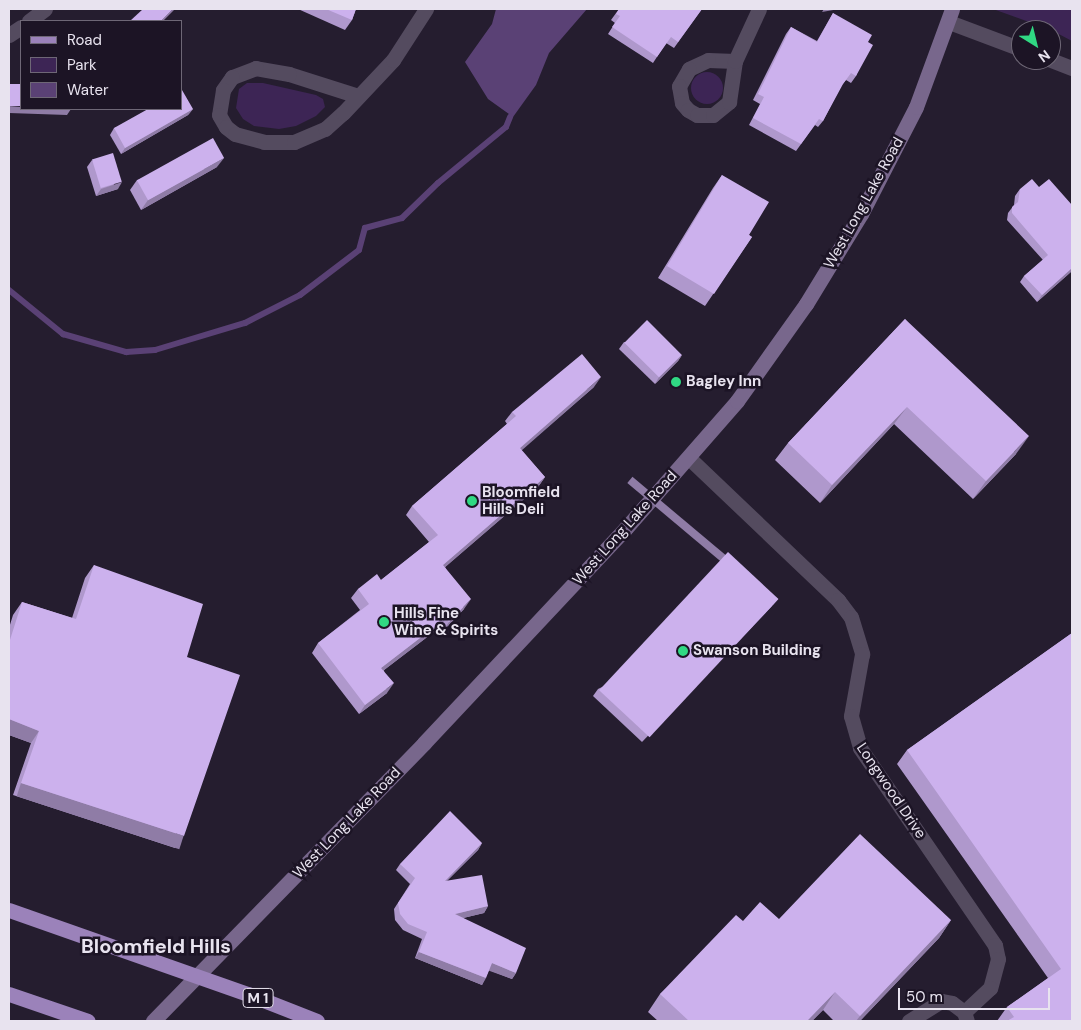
<!DOCTYPE html>
<style>
body{margin:0}
#map{position:relative;width:1081px;height:1030px;overflow:hidden;background:#251d2f;font-family:"DM Sans",sans-serif}
div>[style]{position:absolute}
.green>*{inset:0;background:#3d2555}
.round{border-radius:50%}
.water>*{inset:0;background:#5a4175}
.stream>*{height:6px;margin:-3px;padding:0 3px;transform-origin:3px;border-radius:3px;background:#5a4175}
.street>*{height:15px;margin:-7.5px;padding:0 7.5px;transform-origin:7.5px;border-radius:7.5px;background:#544b5f}
.secondary>*{height:15px;margin:-7.5px;padding:0 7.5px;transform-origin:7.5px;border-radius:7.5px;background:#78678c}
.primary>*{height:15px;margin:-7.5px;padding:0 7.5px;transform-origin:7.5px;border-radius:7.5px;background:#9b82ba}
.wall>*{inset:0;background:#af98cc}
.shaded-wall>*{inset:0;background:#8f7ca6;transform-origin:0 0}
.building>*{inset:0;background:#ccb1ed;transform-origin:0 0}
.dots>*{width:14px;height:14px;translate:-50% -50%;box-sizing:border-box;border:2px solid #1c1425;border-radius:50%}
span{translate:-50% -50%;white-space:nowrap;text-align:center;line-height:1.15;-webkit-text-stroke:5px #1c1425;paint-order:stroke}
.shield-label span{padding:1px 4px;background:#1c1425;border:1px solid;border-radius:4px;-webkit-text-stroke-width:0}
.shield-label{font-size:14px;color:#e8e3ef;font-weight:700}
.street-label{font-size:15px;color:#e8e3ef}
.poi-label{font-size:15px;color:#e8e3ef;font-weight:700}
.left{translate:0 -50%;text-align:left}
.district-label{font-size:20px;color:#e8e3ef;font-weight:700}
.frame{position:absolute;inset:0;border:10px solid #e8e3ef;pointer-events:none}
.legend{position:absolute;left:20px;top:20px;width:162px;height:90px;box-sizing:border-box;background:#1c1425;border:1px solid #6e6776;margin:0;padding:6px 9px;list-style:none;font-size:15px;color:#e8e3ef}
.legend li{display:flex;align-items:center;gap:10px;height:25px}
.legend b{width:25px;border:1px solid #6e6776}
.north{position:absolute;left:1011px;top:20px;width:50px;height:50px;box-sizing:border-box;background:#1c1425;border:1px solid #6e6776;border-radius:50%;rotate:144deg;font-size:14px;font-weight:700;line-height:20px;text-align:center;color:#e8e3ef}
.north::after{content:'';display:block;margin:auto;width:18px;height:22px;background:#30d883;clip-path:polygon(50% 0,100% 100%,50% 72%,0 100%)}
.scale{position:absolute;left:898px;top:988px;width:152px;height:22px;box-sizing:border-box;border:2px solid #e8e3ef;border-top:0;padding-left:6px;font-size:15px;line-height:18px;white-space:nowrap;color:#e8e3ef;-webkit-text-stroke:4px #1c1425;paint-order:stroke}
</style>
<div id="map">
<div class="green">
<i style="clip-path:polygon(993px 9px,1072px 9px,1072px 41px,1051px 30px)"></i>
<i class="round" style="left:691px;top:72px;width:32px;height:32px"></i>
<i style="clip-path:polygon(247px 83px,263px 83px,316px 95px,323px 99px,325px 107px,316px 116px,296px 126px,279px 129px,254px 126px,243px 119px,236px 108px,239px 89px)"></i>
</div>
<div class="water">
<i style="clip-path:polygon(496px 9px,587px 9px,549px 53px,536px 85px,513px 117px,488px 99px,465px 62px,492px 24px)"></i>
</div>
<div class="stream">
<i style="left:9px;top:290px;width:70px;rotate:39.2deg"></i>
<i style="left:63px;top:334px;width:66px;rotate:15.9deg"></i>
<i style="left:126px;top:352px;width:29px;rotate:-4deg"></i>
<i style="left:155px;top:350px;width:94px;rotate:-16.7deg"></i>
<i style="left:245px;top:323px;width:62px;rotate:-27deg"></i>
<i style="left:300px;top:295px;width:74px;rotate:-37.3deg"></i>
<i style="left:359px;top:250px;width:23px;rotate:-75deg"></i>
<i style="left:365px;top:228px;width:38px;rotate:-15deg"></i>
<i style="left:402px;top:218px;width:50px;rotate:-44.2deg"></i>
<i style="left:438px;top:183px;width:88px;rotate:-39.5deg"></i>
<i style="left:506px;top:127px;width:11px;rotate:-68deg"></i>
</div>
<div class="street">
<i style="left:29px;top:21px;width:20px;rotate:-37deg"></i>
<i style="left:949px;top:22px;width:77px;rotate:20.6deg"></i>
<i style="left:9px;top:35px;width:14px;rotate:-34deg"></i>
<i style="left:1051px;top:60px;width:22px;rotate:21deg"></i>
<i style="left:735px;top:61px;width:27px;rotate:-178deg"></i>
<i style="left:708px;top:60px;width:21px;rotate:155deg"></i>
<i style="left:689px;top:69px;width:20px;rotate:120deg"></i>
<i style="left:679px;top:86px;width:17px;rotate:80deg"></i>
<i style="left:682px;top:103px;width:9px;rotate:49deg"></i>
<i style="left:688px;top:110px;width:10px;rotate:29deg"></i>
<i style="left:697px;top:115px;width:16px"></i>
<i style="left:713px;top:115px;width:21px;rotate:-39deg"></i>
<i style="left:729px;top:102px;width:41px;rotate:-81.7deg"></i>
<i style="left:735px;top:61px;width:57px;rotate:-65.2deg"></i>
<i style="left:358px;top:96px;width:72px;rotate:-162.3deg"></i>
<i style="left:289px;top:74px;width:34px;rotate:-170deg"></i>
<i style="left:256px;top:68px;width:26px;rotate:159deg"></i>
<i style="left:232px;top:77px;width:16px;rotate:125deg"></i>
<i style="left:223px;top:90px;width:25px;rotate:99deg"></i>
<i style="left:219px;top:115px;width:14px;rotate:60deg"></i>
<i style="left:226px;top:127px;width:11px;rotate:38deg"></i>
<i style="left:235px;top:134px;width:30px;rotate:15deg"></i>
<i style="left:264px;top:142px;width:30px"></i>
<i style="left:294px;top:142px;width:34px;rotate:-23deg"></i>
<i style="left:325px;top:129px;width:24px;rotate:-42deg"></i>
<i style="left:343px;top:113px;width:73px;rotate:-46.7deg"></i>
<i style="left:393px;top:60px;width:61px;rotate:-57.1deg"></i>
<i style="left:689px;top:458px;width:206px;rotate:43.6deg"></i>
<i style="left:838px;top:600px;width:21px;rotate:53deg"></i>
<i style="left:851px;top:617px;width:39px;rotate:73deg"></i>
<i style="left:862px;top:654px;width:63px;rotate:100.1deg"></i>
<i style="left:851px;top:716px;width:33px;rotate:74deg"></i>
<i style="left:860px;top:748px;width:239px;rotate:55.6deg"></i>
<i style="left:995px;top:945px;width:14px;rotate:78deg"></i>
<i style="left:998px;top:959px;width:30px;rotate:105deg"></i>
<i style="left:990px;top:988px;width:35px;rotate:137deg"></i>
<i style="left:909px;top:1021px;width:38px;rotate:-32deg"></i>
<i style="left:941px;top:1001px;width:11px;rotate:10deg"></i>
<i style="left:952px;top:1003px;width:15px;rotate:37deg"></i>
<i style="left:964px;top:1012px;width:9px;rotate:72deg"></i>
</div>
<div class="secondary">
<i style="left:153px;top:1021px;width:388px;rotate:-45.7deg"></i>
<i style="left:424px;top:743px;width:294px;rotate:-46.8deg"></i>
<i style="left:625px;top:529px;width:170px;rotate:-48.8deg"></i>
<i style="left:737px;top:401px;width:119px;rotate:-54.6deg"></i>
<i style="left:806px;top:304px;width:105px;rotate:-58.6deg"></i>
<i style="left:861px;top:214px;width:120px;rotate:-62.8deg"></i>
<i style="left:916px;top:107px;width:104px;rotate:-69.8deg"></i>
</div>
<div class="primary">
<i style="left:9px;top:910px;width:253px;rotate:19.4deg"></i>
<i style="left:248px;top:994px;width:74px;rotate:21.4deg"></i>
<i style="left:9px;top:994px;width:83px;rotate:18.9deg"></i>
</div>
<div class="wall">
<i style="clip-path:polygon(298px 9px,356px 9px,352px 20px,345px 30px)"></i>
<i style="clip-path:polygon(619px 9px,702px 9px,674px 48px,666px 43px,653px 63px,608px 34px,615px 23px,611px 20px)"></i>
<i style="clip-path:polygon(833px 13px,868px 42px,856px 76px,851px 83px,846px 80px,841px 86px,823px 121px,818px 127px,815px 125px,796px 151px,749px 125px,760px 104px,753px 100px,786px 34px,791px 27px,817px 41px)"></i>
<i style="clip-path:polygon(193px 109px,188px 115px,121px 154px,110px 135px,114px 128px)"></i>
<i style="clip-path:polygon(92px 160px,118px 189px,96px 196px,87px 167px)"></i>
<i style="clip-path:polygon(217px 167px,141px 210px,130px 190px,137px 180px)"></i>
<i style="clip-path:polygon(722px 175px,749px 235px,752px 237px,705px 306px,658px 278px,713px 188px)"></i>
<i style="clip-path:polygon(1020px 189px,1072px 271px,1037px 302px,1020px 282px,1024px 276px,1043px 260px,1007px 220px,1008px 213px,1014px 205px,1015px 196px)"></i>
<i style="clip-path:polygon(905px 319px,1016px 454px,973px 499px,894px 424px,820px 503px,775px 460px,788px 443px)"></i>
<i style="clip-path:polygon(624px 342px,682px 355px,678px 361px,655px 384px,619px 349px)"></i>
<i style="clip-path:polygon(594px 387px,521px 450px,545px 477px,538px 487px,445px 567px,464px 609px,442px 632px,439px 628px,384px 670px,387px 693px,359px 714px,312px 653px,318px 643px,360px 610px,351px 598px,358px 589px,381px 580px,429px 542px,406px 515px,412px 506px,507px 424px,505px 421px,512px 412px)"></i>
<i style="clip-path:polygon(94px 565px,187px 657px,175px 848px,13px 795px,31px 743px,9px 735px,9px 628px,13px 615px,22px 602px,72px 618px,85px 578px)"></i>
<i style="clip-path:polygon(773px 605px,642px 742px,593px 696px,598px 689px)"></i>
<i style="clip-path:polygon(1072px 633px,1072px 1021px,997px 1021px,1007px 1007px,1048px 978px,897px 764px,907px 750px)"></i>
<i style="clip-path:polygon(482px 843px,478px 850px,447px 881px,488px 906px,484px 913px,463px 918px,516px 973px,512px 979px,489px 970px,482px 985px,415px 958px,422px 939px,403px 930px,395px 920px,394px 909px,410px 884px,396px 870px,400px 864px)"></i>
<i style="clip-path:polygon(779px 919px,951px 920px,939px 938px,860px 1021px,834px 1021px,823px 1010px,812px 1021px,658px 1021px,648px 1012px,660px 994px,743px 921px)"></i>
</div>
<div class="shaded-wall">
<i style="clip-path:polygon(173px 9px,175px 9px,163px 21px,161px 21px)"></i>
<i style="clip-path:polygon(824px 9px,839px 9px,822px 12px)"></i>
<i style="clip-path:polygon(9px 106px,21px 107px,21px 109px,71px 109px,67px 115px,9px 113px)"></i>
<i style="clip-path:polygon(193px 109px,188px 115px,121px 154px,125px 148px)"></i>
<i style="clip-path:polygon(224px 158px,217px 167px,141px 210px,148px 200px)"></i>
<i style="clip-path:polygon(122px 182px,118px 189px,96px 196px,101px 189px)"></i>
<i style="clip-path:polygon(1072px 268px,1072px 271px,1037px 302px,1042px 295px)"></i>
<i style="clip-path:polygon(682px 355px,678px 361px,655px 384px,659px 377px)"></i>
<i style="clip-path:polygon(601px 377px,594px 387px,513px 458px,520px 448px)"></i>
<i style="clip-path:polygon(907px 407px,894px 424px,820px 503px,832px 485px)"></i>
<i style="clip-path:polygon(1029px 436px,1016px 454px,973px 499px,986px 481px)"></i>
<i style="clip-path:polygon(545px 477px,538px 487px,436px 575px,443px 565px)"></i>
<i style="clip-path:polygon(471px 599px,464px 609px,442px 632px,449px 622px)"></i>
<i style="left:778px;top:599px;width:8px;height:190px;rotate:130deg"></i>
<i style="clip-path:polygon(446px 618px,439px 628px,375px 677px,381px 668px)"></i>
<i style="clip-path:polygon(394px 683px,387px 693px,359px 714px,365px 705px)"></i>
<i style="clip-path:polygon(9px 719px,39px 731px,31px 743px,9px 735px)"></i>
<i style="left:21px;top:783px;width:171px;height:14px;rotate:18deg"></i>
<i style="clip-path:polygon(482px 843px,478px 850px,440px 887px,445px 881px)"></i>
<i style="clip-path:polygon(488px 906px,484px 913px,451px 921px,455px 914px)"></i>
<i style="clip-path:polygon(951px 920px,939px 938px,860px 1021px,856px 1021px,860px 1016px)"></i>
<i style="clip-path:polygon(419px 952px,486px 978px,482px 985px,415px 958px)"></i>
<i style="clip-path:polygon(492px 963px,516px 973px,512px 979px,487px 970px)"></i>
<i style="clip-path:polygon(835px 992px,823px 1010px,812px 1021px,807px 1021px)"></i>
</div>
<div class="building">
<i style="clip-path:polygon(143px 9px,173px 9px,161px 21px,130px 21px)"></i>
<i style="clip-path:polygon(326px 9px,356px 9px,352px 20px)"></i>
<i style="clip-path:polygon(619px 9px,702px 9px,678px 42px,671px 37px,657px 57px,612px 27px,620px 16px,616px 14px)"></i>
<i style="clip-path:polygon(833px 13px,872px 35px,868px 42px,873px 45px,856px 76px,851px 73px,843px 84px,823px 121px,819px 119px,801px 144px,753px 118px,764px 97px,758px 94px,791px 27px,817px 42px)"></i>
<i style="left:9px;top:84px;width:12px;height:22px"></i>
<i style="clip-path:polygon(181px 90px,182px 90px,193px 109px,125px 148px,114px 128px,148px 109px,181px 109px)"></i>
<i style="left:213px;top:138px;width:23px;height:87px;rotate:61deg"></i>
<i style="left:113px;top:153px;width:30px;height:22px;rotate:73deg"></i>
<i style="clip-path:polygon(722px 175px,769px 202px,749px 235px,752px 237px,714px 294px,667px 266px)"></i>
<i style="clip-path:polygon(1032px 179px,1039px 187px,1049px 179px,1072px 205px,1072px 268px,1042px 295px,1024px 276px,1048px 255px,1012px 213px,1012px 207px,1018px 202px,1020px 189px)"></i>
<i style="clip-path:polygon(905px 319px,1029px 436px,986px 481px,907px 407px,832px 485px,788px 443px)"></i>
<i style="left:647px;top:320px;width:49px;height:32px;rotate:45deg"></i>
<i style="clip-path:polygon(582px 354px,601px 377px,520px 448px,545px 477px,443px 565px,471px 599px,449px 622px,446px 618px,381px 668px,394px 683px,365px 705px,318px 643px,369px 604px,358px 589px,377px 574px,381px 580px,438px 535px,412px 506px,516px 416px,512px 412px)"></i>
<i style="left:728px;top:552px;width:69px;height:189px;rotate:43deg"></i>
<i style="clip-path:polygon(94px 565px,203px 604px,187px 657px,240px 675px,184px 836px,21px 783px,39px 731px,9px 719px,9px 643px,22px 602px,76px 619px)"></i>
<i style="clip-path:polygon(1072px 633px,1072px 1021px,1007px 1021px,1014px 1017px,1007px 1007px,1061px 969px,907px 750px)"></i>
<i style="clip-path:polygon(450px 811px,482px 843px,445px 881px,482px 875px,488px 906px,455px 914px,526px 948px,516px 973px,492px 963px,486px 978px,419px 952px,427px 932px,408px 924px,400px 914px,398px 903px,415px 878px,400px 864px)"></i>
<i style="clip-path:polygon(860px 834px,951px 920px,860px 1016px,835px 992px,807px 1021px,689px 1021px,660px 994px,736px 915px,743px 921px,760px 902px,779px 919px)"></i>
</div>
<div class="dots">
<i style="left:676px;top:382px;background:#30d883"></i>
<i style="left:472px;top:501px;background:#30d883"></i>
<i style="left:384px;top:622px;background:#30d883"></i>
<i style="left:683px;top:651px;background:#30d883"></i>
</div>
<div class="shield-label">
<span style="left:258px;top:998px">M 1</span>
</div>
<div class="street-label">
<span style="left:864px;top:203px;rotate:-61deg">West Long Lake Road</span>
<span style="left:625px;top:528px;rotate:-48deg">West Long Lake Road</span>
<span style="left:891px;top:791px;rotate:56deg">Longwood Drive</span>
<span style="left:347px;top:823px;rotate:-46deg">West Long Lake Road</span>
</div>
<div class="poi-label">
<span class="left" style="left:686px;top:382px">Bagley Inn</span>
<span class="left" style="left:482px;top:501px">Bloomfield<br>Hills Deli</span>
<span class="left" style="left:394px;top:622px">Hills Fine<br>Wine &amp; Spirits</span>
<span class="left" style="left:693px;top:651px">Swanson Building</span>
</div>
<div class="district-label">
<span style="left:156px;top:946px">Bloomfield Hills</span>
</div>
<div class="frame"></div>
<ul class="legend">
<li><b style="height:6px;background:#9b82ba"></b>Road</li>
<li><b style="height:14px;background:#3d2555"></b>Park</li>
<li><b style="height:14px;background:#5a4175"></b>Water</li>
</ul>
<div class="north">N</div>
<div class="scale">50 m</div>
</div>
